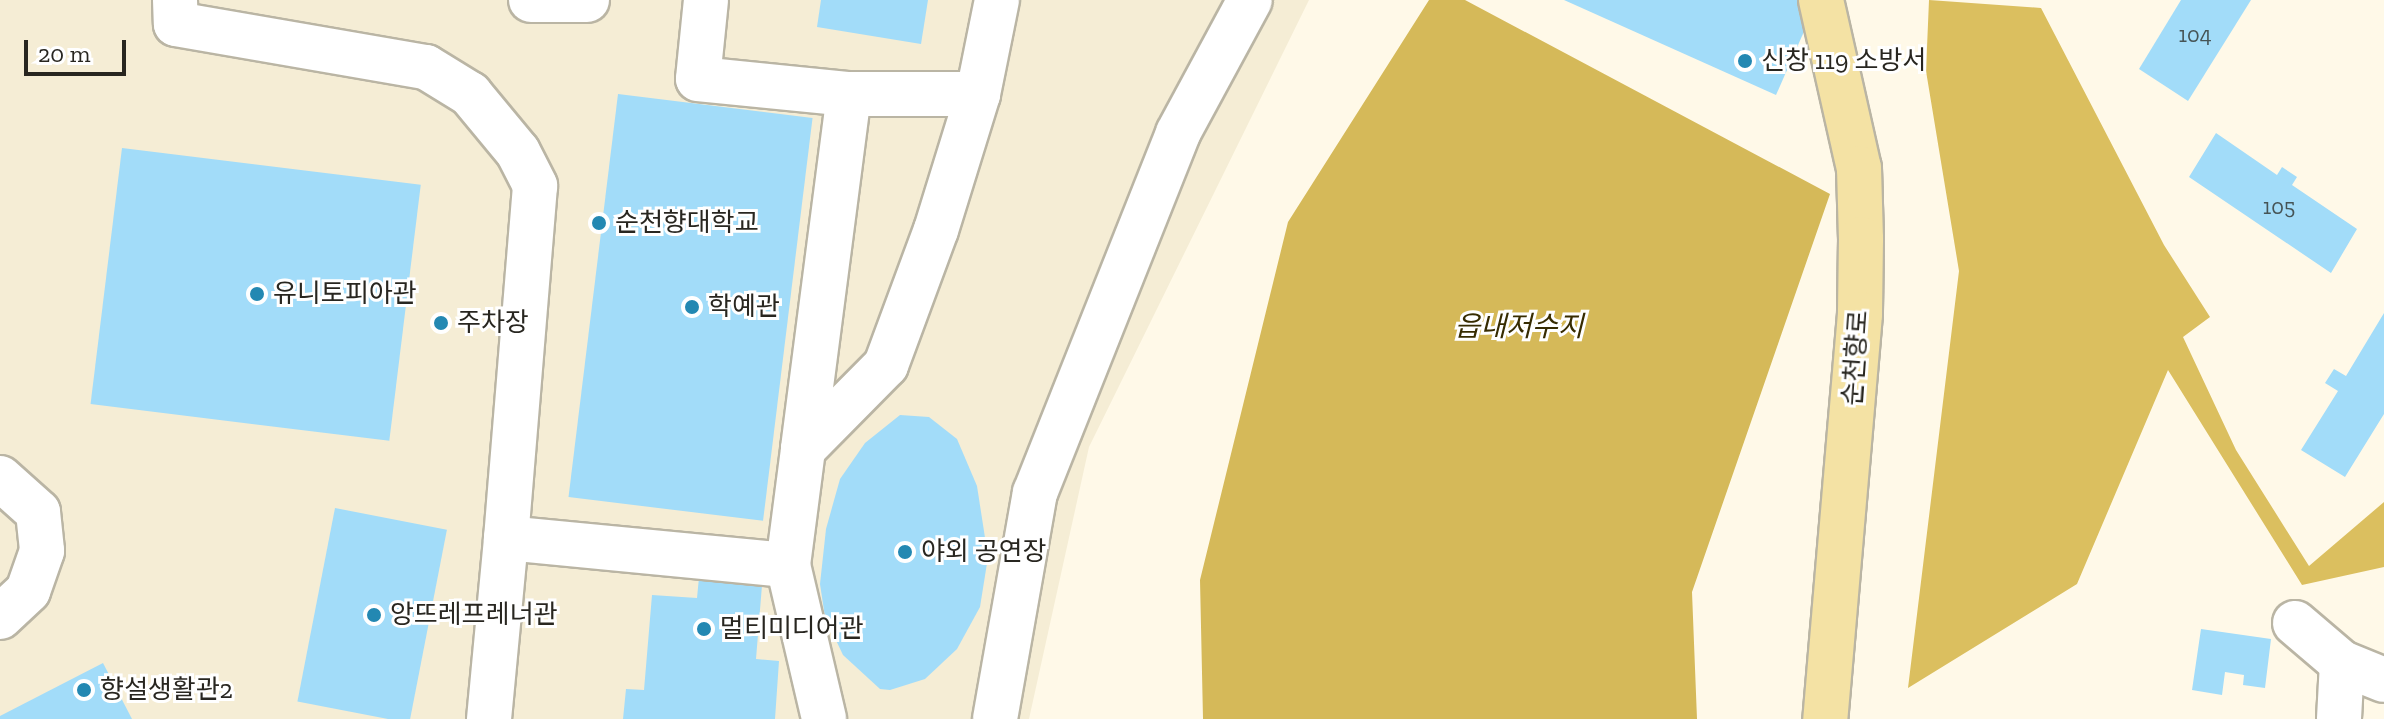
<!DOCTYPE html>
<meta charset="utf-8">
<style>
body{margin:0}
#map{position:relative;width:2384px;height:719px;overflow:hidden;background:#fff9e8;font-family:"Zilla Slab","Noto Sans KR",serif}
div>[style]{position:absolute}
.built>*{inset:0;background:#f5edd5}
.forest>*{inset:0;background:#dbbf5f}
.water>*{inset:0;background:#d5b959}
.building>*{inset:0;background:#a2dcf9;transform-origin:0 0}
.roads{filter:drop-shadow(2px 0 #bab5a4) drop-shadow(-2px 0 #bab5a4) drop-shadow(0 2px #bab5a4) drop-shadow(0 -2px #bab5a4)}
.minor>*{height:44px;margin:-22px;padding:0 22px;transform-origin:22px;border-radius:22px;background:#fff}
.major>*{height:44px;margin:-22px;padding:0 22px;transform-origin:22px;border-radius:22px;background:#f4e2a4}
.dots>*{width:22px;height:22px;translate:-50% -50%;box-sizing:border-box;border:4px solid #fff;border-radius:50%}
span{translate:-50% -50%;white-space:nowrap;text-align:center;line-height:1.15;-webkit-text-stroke:6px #fff;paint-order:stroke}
.number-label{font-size:22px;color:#465456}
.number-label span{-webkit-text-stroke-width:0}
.poi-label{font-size:26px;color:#282620}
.left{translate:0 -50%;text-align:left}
.street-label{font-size:26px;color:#282620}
.water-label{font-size:28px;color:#372c01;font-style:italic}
.scale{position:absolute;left:24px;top:40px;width:102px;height:36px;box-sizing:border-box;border:4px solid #282620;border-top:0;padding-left:10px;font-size:24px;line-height:28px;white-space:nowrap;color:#282620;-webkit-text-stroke:6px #fff;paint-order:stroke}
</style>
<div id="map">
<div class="built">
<i style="clip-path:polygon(0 0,1309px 0,1089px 447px,1029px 719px,0 719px)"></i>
</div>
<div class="forest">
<i style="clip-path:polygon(1929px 0,2041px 8px,2164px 245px,2210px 317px,2183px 337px,2236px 450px,2309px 566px,2384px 502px,2384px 567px,2302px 585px,2168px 370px,2077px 584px,1908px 688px,1959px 271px,1926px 71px)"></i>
</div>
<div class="water">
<i style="clip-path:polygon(1429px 0,1465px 0,1830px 194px,1692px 592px,1697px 719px,1203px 719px,1200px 580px,1288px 222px)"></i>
</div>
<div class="building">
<i style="clip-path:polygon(821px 0,928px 0,921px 44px,817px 27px)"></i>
<i style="clip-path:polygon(1564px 0,1797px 0,1806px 27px,1776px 95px)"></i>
<i style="clip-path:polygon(2181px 0,2251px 0,2188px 101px,2139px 69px)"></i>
<i style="left:618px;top:94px;width:196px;height:406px;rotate:7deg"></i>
<i style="clip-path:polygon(2216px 133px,2277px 175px,2282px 167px,2297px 177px,2292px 185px,2357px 229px,2331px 273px,2189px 177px)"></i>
<i style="left:122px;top:148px;width:301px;height:258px;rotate:7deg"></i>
<i style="clip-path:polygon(2384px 313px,2384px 414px,2345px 477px,2301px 450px,2338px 391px,2325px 383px,2334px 369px,2346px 376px)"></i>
<i style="clip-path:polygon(900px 415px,929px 417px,957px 439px,977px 486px,988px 557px,980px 607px,957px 649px,925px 679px,890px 690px,880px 689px,843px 655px,825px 617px,820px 584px,826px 529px,840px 479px,865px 443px)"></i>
<i style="left:335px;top:508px;width:114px;height:197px;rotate:11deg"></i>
<i style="clip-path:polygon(700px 567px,763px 573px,756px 659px,779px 661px,775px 719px,623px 719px,626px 689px,644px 690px,652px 595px,697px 598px)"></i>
<i style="clip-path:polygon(2201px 629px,2271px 639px,2265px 688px,2243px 685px,2244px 675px,2225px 672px,2222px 695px,2192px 690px)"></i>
<i style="clip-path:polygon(103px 663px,132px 719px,0 719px,0 716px)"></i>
</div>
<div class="roads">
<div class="minor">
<i style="left:175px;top:0;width:24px;rotate:88deg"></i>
<i style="left:176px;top:24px;width:254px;rotate:9.8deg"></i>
<i style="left:426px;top:67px;width:52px;rotate:31.5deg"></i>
<i style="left:470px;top:94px;width:75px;rotate:50.4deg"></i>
<i style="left:518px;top:152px;width:38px;rotate:63deg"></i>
<i style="left:535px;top:186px;width:353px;rotate:94.7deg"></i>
<i style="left:531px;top:0;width:56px"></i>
<i style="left:706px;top:0;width:79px;rotate:95.8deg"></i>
<i style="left:698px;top:79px;width:152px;rotate:5.7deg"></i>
<i style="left:978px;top:94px;width:96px;rotate:-78.6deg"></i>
<i style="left:0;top:478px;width:51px;rotate:41.8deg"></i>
<i style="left:38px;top:512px;width:39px;rotate:84deg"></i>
<i style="left:42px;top:551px;width:42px;rotate:109.3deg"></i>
<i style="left:28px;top:591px;width:38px;rotate:137deg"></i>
<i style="left:788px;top:565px;width:117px;rotate:-82.6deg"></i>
<i style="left:803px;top:449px;width:118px;rotate:-45.3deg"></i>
<i style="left:886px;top:365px;width:144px;rotate:-69.7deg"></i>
<i style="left:936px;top:230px;width:142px;rotate:-72.8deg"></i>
<i style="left:978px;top:94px;width:129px;rotate:180deg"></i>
<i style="left:849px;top:94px;width:358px;rotate:97.4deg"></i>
<i style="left:2295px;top:623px;width:62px;rotate:40.4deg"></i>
<i style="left:2342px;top:663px;width:56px;rotate:93.1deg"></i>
<i style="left:2342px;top:663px;width:45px;rotate:22deg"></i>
<i style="left:489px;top:719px;width:182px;rotate:-84.6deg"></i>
<i style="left:506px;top:538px;width:283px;rotate:5.5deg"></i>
<i style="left:788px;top:565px;width:158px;rotate:76.8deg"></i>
<i style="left:995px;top:719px;width:230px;rotate:-80deg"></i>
<i style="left:1035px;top:493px;width:387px;rotate:-68.3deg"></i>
<i style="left:1178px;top:133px;width:151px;rotate:-61.6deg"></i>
</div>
<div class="major">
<i style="left:1821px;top:0;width:172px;rotate:77.3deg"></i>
<i style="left:1859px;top:168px;width:71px;rotate:88.4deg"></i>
<i style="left:1861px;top:239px;width:75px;rotate:90.8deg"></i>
<i style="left:1860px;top:314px;width:407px;rotate:94.9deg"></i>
</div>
</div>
<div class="dots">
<i style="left:1745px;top:61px;background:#2388b2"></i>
<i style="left:599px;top:223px;background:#2388b2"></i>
<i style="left:257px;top:294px;background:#2388b2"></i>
<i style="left:692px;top:307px;background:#2388b2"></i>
<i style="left:441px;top:323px;background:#2388b2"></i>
<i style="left:905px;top:552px;background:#2388b2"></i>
<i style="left:374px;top:615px;background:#2388b2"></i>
<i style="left:704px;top:629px;background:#2388b2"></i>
<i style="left:84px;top:690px;background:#2388b2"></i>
</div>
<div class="number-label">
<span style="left:2195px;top:35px">104</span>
<span style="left:2279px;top:207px">105</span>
</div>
<div class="poi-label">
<span class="left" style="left:1761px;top:61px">신창 119 소방서</span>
<span class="left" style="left:615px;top:223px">순천향대학교</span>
<span class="left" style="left:273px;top:294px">유니토피아관</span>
<span class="left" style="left:708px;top:307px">학예관</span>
<span class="left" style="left:457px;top:323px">주차장</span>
<span class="left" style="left:921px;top:552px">야외 공연장</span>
<span class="left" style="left:390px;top:615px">앙뜨레프레너관</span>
<span class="left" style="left:720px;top:629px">멀티미디어관</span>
<span class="left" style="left:100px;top:690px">향설생활관2</span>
</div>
<div class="street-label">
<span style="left:1856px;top:358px;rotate:-86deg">순천향로</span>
</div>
<div class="water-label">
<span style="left:1519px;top:327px">읍내저수지</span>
</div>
<div class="scale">20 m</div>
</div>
